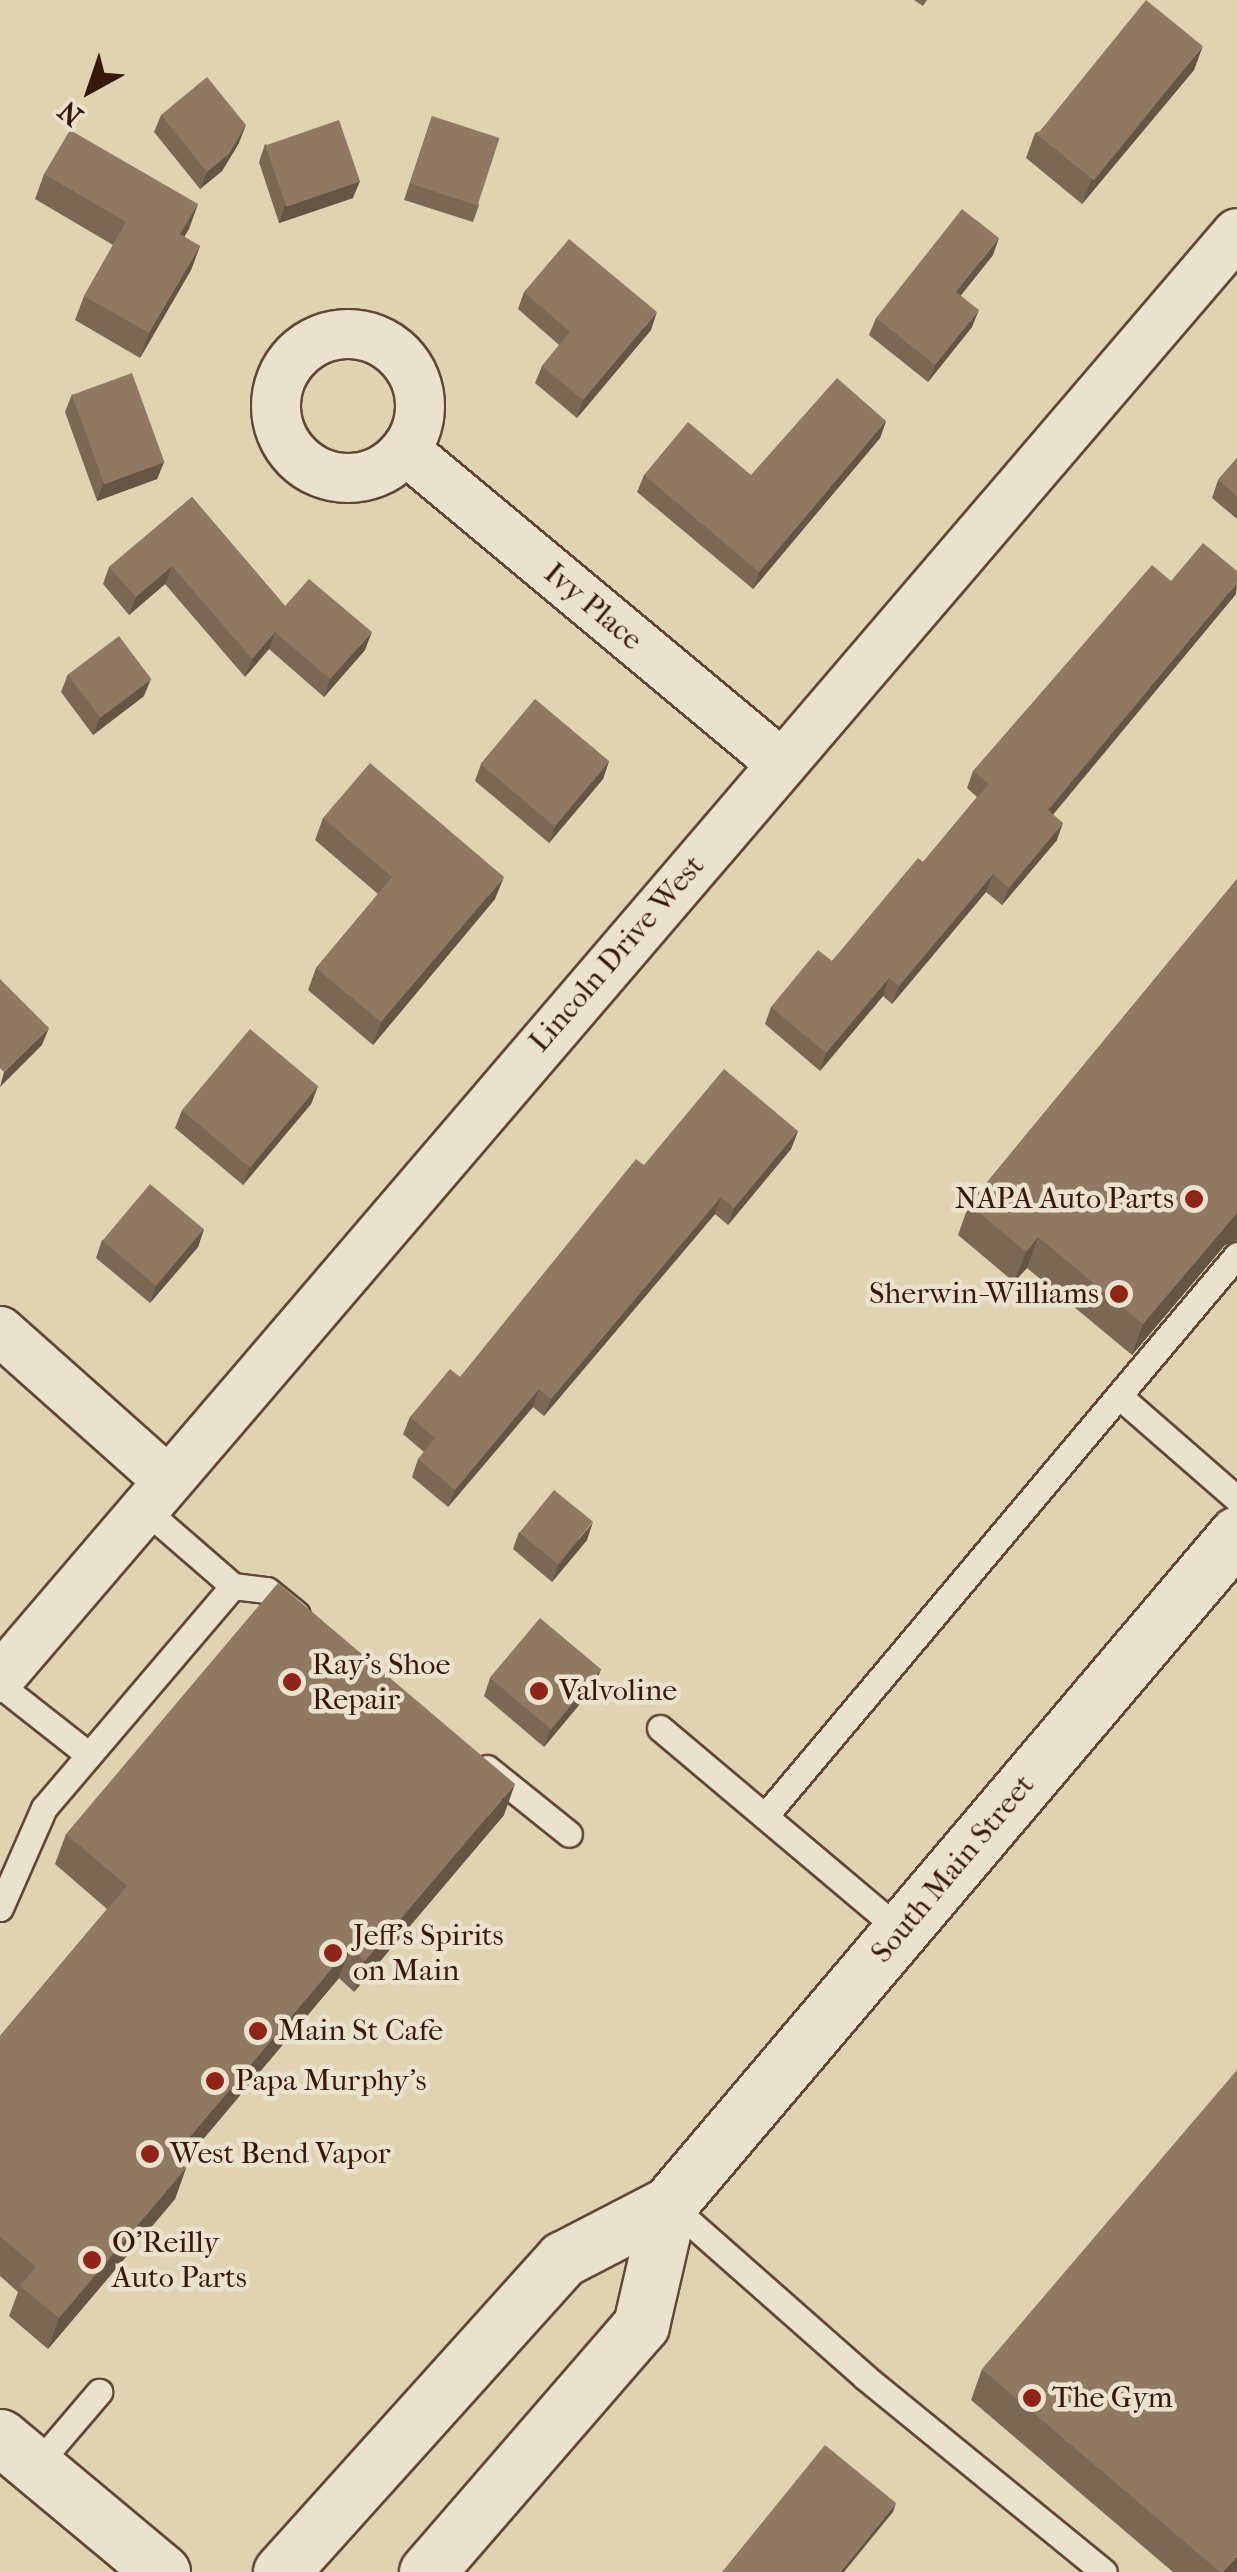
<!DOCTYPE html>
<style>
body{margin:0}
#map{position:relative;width:1237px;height:2572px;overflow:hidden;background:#e0d3b2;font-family:"IM FELL French Canon",serif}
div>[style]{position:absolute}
.roads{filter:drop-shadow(2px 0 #624736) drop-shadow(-2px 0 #624736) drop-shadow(0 2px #624736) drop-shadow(0 -2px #624736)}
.lane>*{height:25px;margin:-12.5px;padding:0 12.5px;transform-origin:12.5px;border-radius:12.5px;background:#ebe2cd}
.street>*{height:48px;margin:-24px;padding:0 24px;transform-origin:24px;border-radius:24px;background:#ebe2cd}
.street>.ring{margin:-24px;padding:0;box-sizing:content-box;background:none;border:48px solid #ebe2cd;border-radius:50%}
.secondary>*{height:55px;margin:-27.5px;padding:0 27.5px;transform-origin:27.5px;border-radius:27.5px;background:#ebe2cd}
.wall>*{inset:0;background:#7b6854}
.shaded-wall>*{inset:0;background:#645545}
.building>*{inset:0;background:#8f7962;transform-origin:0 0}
.dots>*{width:28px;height:28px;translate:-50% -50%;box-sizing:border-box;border:5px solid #ebe2cd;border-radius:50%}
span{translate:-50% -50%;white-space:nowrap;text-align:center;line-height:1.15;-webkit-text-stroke:9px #ebe2cd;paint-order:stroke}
.street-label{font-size:30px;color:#38180c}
.poi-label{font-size:30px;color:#38180c}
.right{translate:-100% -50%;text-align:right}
.left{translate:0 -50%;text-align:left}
.north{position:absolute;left:40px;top:40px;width:100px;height:100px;-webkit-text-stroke:8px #ebe2cd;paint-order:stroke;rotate:220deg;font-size:28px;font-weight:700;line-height:40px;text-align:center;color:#38180c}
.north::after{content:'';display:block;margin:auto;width:35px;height:45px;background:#38180c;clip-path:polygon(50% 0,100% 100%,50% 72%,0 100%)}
</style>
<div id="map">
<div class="roads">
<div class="lane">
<i style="left:1119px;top:1396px;width:157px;rotate:41.1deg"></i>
<i style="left:143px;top:1508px;width:119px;rotate:40.9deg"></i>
<i style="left:0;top:1685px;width:113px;rotate:38.2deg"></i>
<i style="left:660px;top:1728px;width:315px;rotate:40.1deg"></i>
<i style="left:487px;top:1768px;width:105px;rotate:38.8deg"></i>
<i style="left:765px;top:1816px;width:733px;rotate:-49.92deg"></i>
<i style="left:0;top:1908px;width:109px;rotate:-66.3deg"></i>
<i style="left:44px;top:1808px;width:292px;rotate:-49.6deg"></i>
<i style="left:233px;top:1586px;width:34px;rotate:7deg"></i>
<i style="left:267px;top:1590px;width:38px;rotate:39deg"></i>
<i style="left:669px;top:2204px;width:261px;rotate:41.4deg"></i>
<i style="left:865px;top:2377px;width:308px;rotate:39.2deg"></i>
<i style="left:35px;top:2467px;width:99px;rotate:-49.5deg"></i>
</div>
<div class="street">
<i class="ring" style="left:276px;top:334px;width:96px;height:96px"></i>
<i style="left:405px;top:450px;width:489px;rotate:39.8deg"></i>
<i style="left:0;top:1331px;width:224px;rotate:41.7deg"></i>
<i style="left:0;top:1678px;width:1902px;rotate:-49.43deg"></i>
</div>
<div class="secondary">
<i style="left:0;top:2437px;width:211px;rotate:39.8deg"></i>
<i style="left:281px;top:2572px;width:421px;rotate:-48deg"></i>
<i style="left:563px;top:2259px;width:119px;rotate:-27.4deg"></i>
<i style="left:669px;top:2204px;width:878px;rotate:-49.71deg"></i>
<i style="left:427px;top:2572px;width:327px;rotate:-49.1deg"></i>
<i style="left:641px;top:2325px;width:124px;rotate:-77deg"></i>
</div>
</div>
<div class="wall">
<i style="clip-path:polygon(914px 0,927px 0,923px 6px)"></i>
<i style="clip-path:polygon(1194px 70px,1082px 204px,1026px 158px,1035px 133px)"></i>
<i style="clip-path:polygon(161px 115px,239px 143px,222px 171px,200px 189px,154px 132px)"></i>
<i style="clip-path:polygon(432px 116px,479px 205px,473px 222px,404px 200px)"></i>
<i style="clip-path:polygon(265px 144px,353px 198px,279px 223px,259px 162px)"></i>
<i style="clip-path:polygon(44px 174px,198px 204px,184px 237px,200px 246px,191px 270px,140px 358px,75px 320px,84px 296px,113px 245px,35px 199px)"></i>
<i style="clip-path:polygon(993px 255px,961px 295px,972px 327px,928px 382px,869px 335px,876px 318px)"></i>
<i style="clip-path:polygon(524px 292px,651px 330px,577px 418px,535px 383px,542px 366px,559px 345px,518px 309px)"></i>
<i style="clip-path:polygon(72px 394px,164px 462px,157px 479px,97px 501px,65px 412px)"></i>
<i style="clip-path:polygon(886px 421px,880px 438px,753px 589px,637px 492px,644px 475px,751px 475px)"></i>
<i style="clip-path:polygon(1237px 458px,1237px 519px,1212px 498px,1218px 480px)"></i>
<i style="clip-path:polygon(192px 497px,285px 606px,365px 650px,324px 697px,269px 649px,245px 677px,165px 584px,129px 615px,103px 584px,109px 567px)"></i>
<i style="clip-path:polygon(1171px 581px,1236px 594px,1053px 814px,1057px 840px,1002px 905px,986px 892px,892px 1004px,883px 996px,820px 1071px,765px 1024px,771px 1007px,832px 961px,923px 862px,977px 797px,967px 788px,973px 771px)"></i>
<i style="clip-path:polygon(68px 674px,144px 696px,93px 735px,61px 692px)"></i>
<i style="clip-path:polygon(609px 761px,603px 779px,549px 843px,475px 781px,481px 764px)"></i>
<i style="clip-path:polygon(323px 818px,495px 899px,373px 1045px,308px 990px,316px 968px,378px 894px,315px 840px)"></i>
<i style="clip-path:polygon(1237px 879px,1237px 1240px,1225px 1245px,1132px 1355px,1027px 1268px,1014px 1282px,958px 1235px,969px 1204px)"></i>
<i style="clip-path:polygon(318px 1086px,311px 1104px,243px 1185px,175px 1128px,182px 1110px)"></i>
<i style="clip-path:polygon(798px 1131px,791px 1149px,728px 1225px,715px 1214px,544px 1416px,533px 1407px,448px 1507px,412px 1477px,418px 1459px,424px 1452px,403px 1434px,410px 1417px,460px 1377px,644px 1165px)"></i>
<i style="clip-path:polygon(204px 1229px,198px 1247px,150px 1303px,96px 1258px,102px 1240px)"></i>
<i style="clip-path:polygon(519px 1532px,587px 1540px,552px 1582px,513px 1549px)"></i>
<i style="clip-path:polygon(601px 1669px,594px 1687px,544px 1747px,484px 1696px,490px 1678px)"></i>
<i style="clip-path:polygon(504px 1815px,354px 1992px,339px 1978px,182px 2164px,186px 2168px,175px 2199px,48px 2349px,9px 2316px,18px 2292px,0 2276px,0 2036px,107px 1909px,55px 1864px,66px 1834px)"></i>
<i style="clip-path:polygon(982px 2369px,1237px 2572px,1173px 2572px,971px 2400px)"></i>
</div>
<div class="shaded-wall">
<i style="clip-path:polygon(1203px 46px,1194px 70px,1082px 204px,1091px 180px)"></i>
<i style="clip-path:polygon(246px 125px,239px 143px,222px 171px,200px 189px,207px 172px)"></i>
<i style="clip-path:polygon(360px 181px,353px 198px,279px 223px,285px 205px)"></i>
<i style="clip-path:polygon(198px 204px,189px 229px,171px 259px,180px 234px)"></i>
<i style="clip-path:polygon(999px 238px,993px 255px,950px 309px,956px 292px)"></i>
<i style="clip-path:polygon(200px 246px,191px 270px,140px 358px,149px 333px)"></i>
<i style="clip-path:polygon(979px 310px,972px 327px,928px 382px,935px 365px)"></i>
<i style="clip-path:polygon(657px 312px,651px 330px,577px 418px,583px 400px)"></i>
<i style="clip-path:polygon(886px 421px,880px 438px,753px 589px,759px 572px)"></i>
<i style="clip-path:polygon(164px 462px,157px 479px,97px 501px,103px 483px)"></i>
<i style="clip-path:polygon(172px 566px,165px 584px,129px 615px,136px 597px)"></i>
<i style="clip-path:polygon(1237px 583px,1236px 594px,1042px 828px,1048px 810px)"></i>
<i style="clip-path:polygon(275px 632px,269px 649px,245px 677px,252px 659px)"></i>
<i style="clip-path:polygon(372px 632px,365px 650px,324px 697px,330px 679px)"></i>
<i style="clip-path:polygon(151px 679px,144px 696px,93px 735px,100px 717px)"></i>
<i style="clip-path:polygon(609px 761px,603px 779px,549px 843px,555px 826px)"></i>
<i style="clip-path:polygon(1063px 823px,1057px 840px,1002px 905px,1009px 888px)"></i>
<i style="clip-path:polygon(993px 874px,986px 892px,892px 1004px,899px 986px)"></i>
<i style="clip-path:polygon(504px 877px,495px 899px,373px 1045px,381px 1022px)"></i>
<i style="clip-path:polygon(889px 978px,883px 996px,820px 1071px,826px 1053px)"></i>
<i style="clip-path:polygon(49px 1028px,42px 1045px,0 1087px,4px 1072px)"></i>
<i style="clip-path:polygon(318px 1086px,311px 1104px,243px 1185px,250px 1167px)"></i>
<i style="clip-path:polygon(798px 1131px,791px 1149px,728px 1225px,734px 1208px)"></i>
<i style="clip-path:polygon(721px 1197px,715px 1214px,544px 1416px,551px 1399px)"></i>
<i style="clip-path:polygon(1237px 1213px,1237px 1240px,1225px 1245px,1132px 1355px,1143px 1324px)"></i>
<i style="clip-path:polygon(204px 1229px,198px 1247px,150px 1303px,156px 1286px)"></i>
<i style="clip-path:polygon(1038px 1237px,1027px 1268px,1014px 1282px,1026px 1252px)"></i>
<i style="clip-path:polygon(539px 1389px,533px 1407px,448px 1507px,455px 1490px)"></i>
<i style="clip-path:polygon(593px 1522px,587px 1540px,552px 1582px,558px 1565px)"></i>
<i style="clip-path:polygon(601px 1669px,594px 1687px,544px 1747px,551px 1729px)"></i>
<i style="clip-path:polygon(515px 1784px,504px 1815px,354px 1992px,365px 1961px)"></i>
<i style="clip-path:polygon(350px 1947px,339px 1978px,162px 2188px,173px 2157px)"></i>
<i style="clip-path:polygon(186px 2168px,175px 2199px,48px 2349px,59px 2318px)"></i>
<i style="clip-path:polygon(896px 2503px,893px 2512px,844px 2572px,840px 2572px)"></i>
<i style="clip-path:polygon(1237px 2556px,1237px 2572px,1223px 2572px)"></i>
</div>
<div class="building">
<i style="left:1146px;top:0;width:73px;height:173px;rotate:39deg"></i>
<i style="clip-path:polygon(207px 77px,246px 125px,229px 154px,207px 172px,161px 115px)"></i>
<i style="left:432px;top:116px;width:71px;height:71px;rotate:18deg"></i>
<i style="left:339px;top:120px;width:65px;height:78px;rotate:71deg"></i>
<i style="clip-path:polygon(70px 130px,198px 204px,180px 234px,200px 246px,149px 333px,84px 296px,126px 222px,44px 174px)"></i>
<i style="clip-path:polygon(962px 209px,999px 238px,956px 292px,979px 310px,935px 365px,876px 318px)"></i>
<i style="clip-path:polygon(569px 239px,657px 312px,583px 400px,542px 366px,570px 332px,524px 292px)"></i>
<i style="left:132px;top:373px;width:95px;height:64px;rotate:70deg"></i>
<i style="clip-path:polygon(837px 378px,886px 421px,759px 572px,644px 475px,688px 422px,751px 475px)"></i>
<i style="clip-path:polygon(1237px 458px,1237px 496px,1218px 480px)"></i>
<i style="clip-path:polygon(192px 497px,285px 606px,309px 579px,372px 632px,330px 679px,275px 632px,252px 659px,172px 566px,136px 597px,109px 567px)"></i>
<i style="clip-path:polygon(1203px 543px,1237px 571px,1237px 583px,1048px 810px,1063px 823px,1009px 888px,993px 874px,899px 986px,889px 978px,826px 1053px,771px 1007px,818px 950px,832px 961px,918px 858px,923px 862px,989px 784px,973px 771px,1152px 565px,1171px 581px)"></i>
<i style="left:119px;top:636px;width:54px;height:64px;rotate:53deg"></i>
<i style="left:535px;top:699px;width:97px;height:85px;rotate:40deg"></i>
<i style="clip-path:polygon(370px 763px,504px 877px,381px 1022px,316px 968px,392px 877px,323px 818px)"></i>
<i style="clip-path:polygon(1237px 879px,1237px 1213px,1143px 1324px,1038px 1237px,1026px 1252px,969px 1204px)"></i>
<i style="clip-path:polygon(0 979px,49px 1028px,4px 1072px,0 1068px)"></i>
<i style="left:250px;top:1029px;width:89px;height:106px;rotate:40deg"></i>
<i style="clip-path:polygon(724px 1069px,798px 1131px,734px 1208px,721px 1197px,551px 1399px,539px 1389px,455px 1490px,418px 1459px,435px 1438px,410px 1417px,450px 1369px,460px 1377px,636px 1159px,644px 1165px)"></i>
<i style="left:150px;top:1184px;width:70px;height:74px;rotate:40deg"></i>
<i style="left:554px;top:1490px;width:50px;height:55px;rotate:39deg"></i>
<i style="clip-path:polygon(278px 1583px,515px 1784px,365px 1961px,350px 1947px,173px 2157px,186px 2168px,59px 2318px,20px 2286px,36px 2267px,0 2236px,0 2036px,127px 1886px,66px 1834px)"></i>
<i style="left:540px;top:1618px;width:80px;height:78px;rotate:40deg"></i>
<i style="clip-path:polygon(1237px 2070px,1237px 2556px,1223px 2572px,1220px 2572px,982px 2369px)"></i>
<i style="clip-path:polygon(825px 2445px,896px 2503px,840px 2572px,722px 2572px)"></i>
</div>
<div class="dots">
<i style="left:1194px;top:1199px;background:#8f2418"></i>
<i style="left:1119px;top:1294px;background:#8f2418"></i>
<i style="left:292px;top:1682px;background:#8f2418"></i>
<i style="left:539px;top:1691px;background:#8f2418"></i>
<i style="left:333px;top:1953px;background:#8f2418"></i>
<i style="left:258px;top:2031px;background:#8f2418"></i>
<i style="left:215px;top:2081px;background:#8f2418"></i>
<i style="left:150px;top:2154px;background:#8f2418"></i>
<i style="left:92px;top:2260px;background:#8f2418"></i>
<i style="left:1032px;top:2398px;background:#8f2418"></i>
</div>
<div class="street-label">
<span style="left:593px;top:607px;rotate:40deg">Ivy Place</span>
<span style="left:617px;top:954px;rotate:-49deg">Lincoln Drive West</span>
<span style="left:953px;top:1869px;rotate:-50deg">South Main Street</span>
</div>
<div class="poi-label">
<span class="right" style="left:1174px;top:1199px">NAPA Auto Parts</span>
<span class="right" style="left:1099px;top:1294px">Sherwin-Williams</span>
<span class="left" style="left:312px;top:1682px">Ray's Shoe<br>Repair</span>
<span class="left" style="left:559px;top:1691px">Valvoline</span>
<span class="left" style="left:353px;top:1953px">Jeff's Spirits<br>on Main</span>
<span class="left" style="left:278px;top:2031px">Main St Cafe</span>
<span class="left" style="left:235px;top:2081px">Papa Murphy's</span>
<span class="left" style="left:170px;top:2154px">West Bend Vapor</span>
<span class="left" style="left:112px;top:2260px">O'Reilly<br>Auto Parts</span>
<span class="left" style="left:1052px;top:2398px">The Gym</span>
</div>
<div class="north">N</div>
</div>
